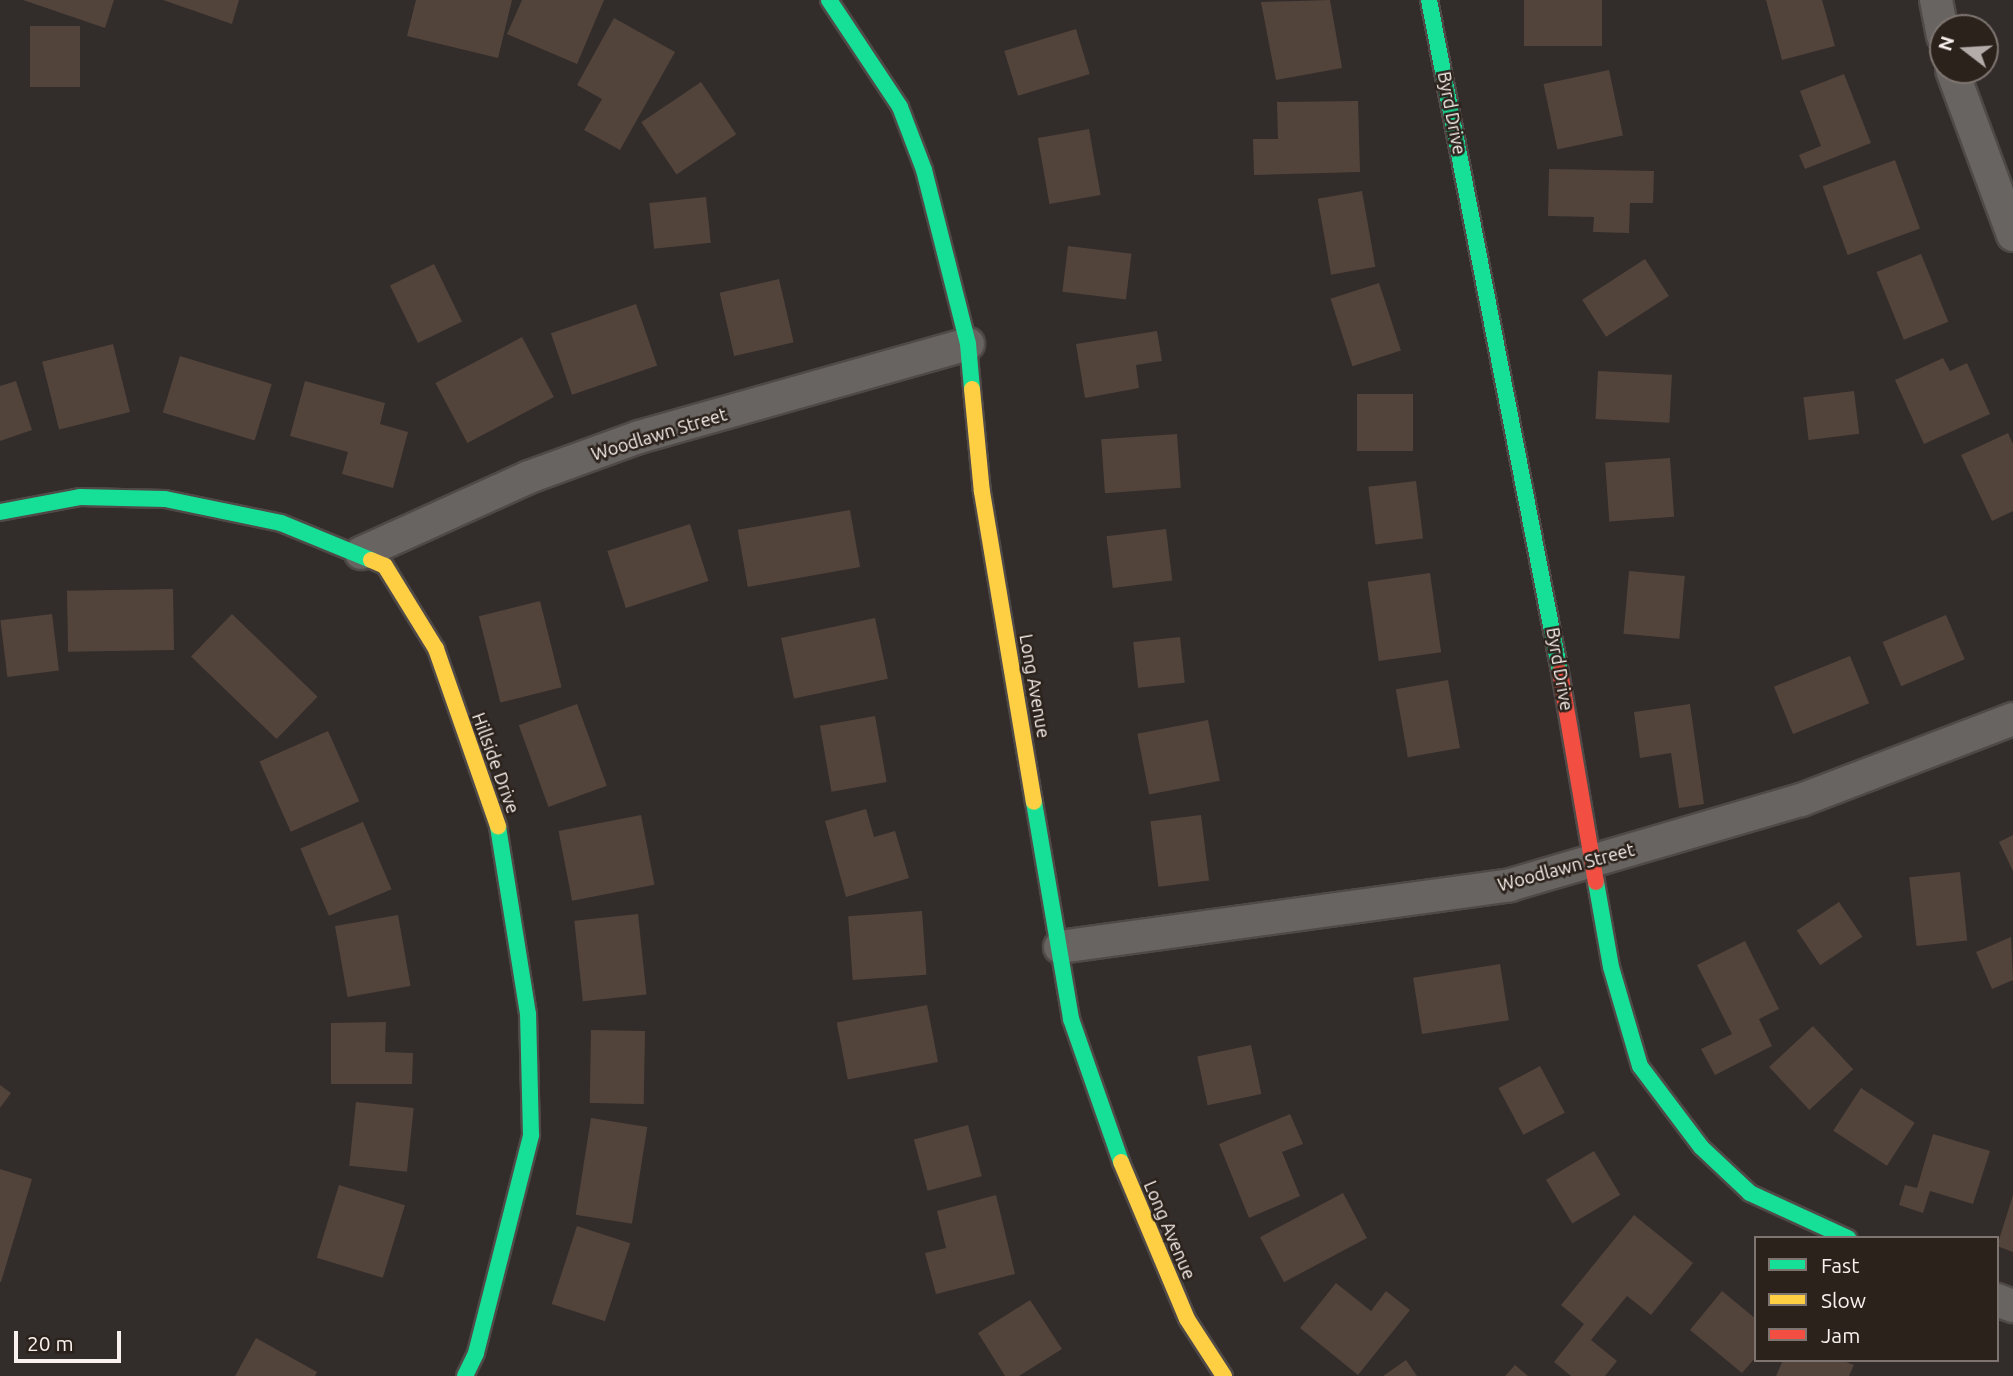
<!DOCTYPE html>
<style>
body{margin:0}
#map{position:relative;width:2013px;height:1376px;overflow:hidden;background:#322c2a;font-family:Ubuntu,sans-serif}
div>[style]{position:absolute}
.building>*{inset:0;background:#53443b;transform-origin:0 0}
.roads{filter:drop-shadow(2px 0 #4f4948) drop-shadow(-2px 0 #4f4948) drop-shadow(0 2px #4f4948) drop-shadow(0 -2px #4f4948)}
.street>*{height:32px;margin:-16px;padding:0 16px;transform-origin:16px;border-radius:16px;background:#686461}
.fast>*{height:16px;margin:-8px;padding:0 8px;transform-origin:8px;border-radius:8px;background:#16e098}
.slow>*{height:16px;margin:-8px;padding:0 8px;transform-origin:8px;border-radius:8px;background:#ffcf43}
.jam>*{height:16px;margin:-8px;padding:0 8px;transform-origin:8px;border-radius:8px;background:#f24e42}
span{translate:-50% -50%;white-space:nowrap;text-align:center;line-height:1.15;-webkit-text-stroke:5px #2c221c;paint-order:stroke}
.street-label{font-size:18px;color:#f9f1ee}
.legend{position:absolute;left:1754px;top:1236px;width:245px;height:126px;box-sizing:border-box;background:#2c221c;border:2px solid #7e7570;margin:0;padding:9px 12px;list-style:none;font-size:21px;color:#f9f1ee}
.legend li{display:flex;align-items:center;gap:14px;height:35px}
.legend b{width:35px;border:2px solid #7e7570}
.north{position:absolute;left:1929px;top:14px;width:70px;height:70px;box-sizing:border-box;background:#2c221c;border:2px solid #7e7570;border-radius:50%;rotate:287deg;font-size:19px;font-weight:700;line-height:28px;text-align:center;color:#f9f1ee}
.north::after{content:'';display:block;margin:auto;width:24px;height:32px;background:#b3aca9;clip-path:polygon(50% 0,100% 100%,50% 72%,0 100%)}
.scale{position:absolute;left:14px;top:1331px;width:107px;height:32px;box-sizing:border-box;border:4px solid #f9f1ee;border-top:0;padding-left:9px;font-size:21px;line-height:24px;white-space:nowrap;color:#f9f1ee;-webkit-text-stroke:5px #2c221c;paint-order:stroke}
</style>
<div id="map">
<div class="building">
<i style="clip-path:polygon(23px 0,114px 0,105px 28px)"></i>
<i style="clip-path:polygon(163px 0,239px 0,232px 24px)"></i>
<i style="clip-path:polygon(416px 0,512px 0,498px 58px,407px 36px)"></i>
<i style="clip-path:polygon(522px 0,604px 0,577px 64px,507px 34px)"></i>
<i style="clip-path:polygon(1330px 0,1342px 68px,1276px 80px,1261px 2px)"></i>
<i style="left:1524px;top:0;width:78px;height:46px"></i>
<i style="clip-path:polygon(1766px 0,1822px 0,1835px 46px,1782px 60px)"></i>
<i style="clip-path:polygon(614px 18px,675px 52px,620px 150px,584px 130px,602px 99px,577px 85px)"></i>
<i style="left:30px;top:26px;width:50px;height:61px"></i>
<i style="left:1076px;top:29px;width:47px;height:75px;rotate:73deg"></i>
<i style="left:1609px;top:70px;width:67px;height:67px;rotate:78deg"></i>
<i style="clip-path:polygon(1844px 74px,1871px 143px,1805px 169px,1799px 155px,1821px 146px,1800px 91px)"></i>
<i style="left:701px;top:82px;width:63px;height:72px;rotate:56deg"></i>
<i style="clip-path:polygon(1358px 101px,1360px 172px,1254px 175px,1253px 139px,1278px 139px,1277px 102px)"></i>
<i style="left:1089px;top:129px;width:67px;height:52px;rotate:80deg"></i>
<i style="left:1895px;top:160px;width:73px;height:77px;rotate:70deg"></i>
<i style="clip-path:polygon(1549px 169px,1654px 171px,1653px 203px,1630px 203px,1629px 233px,1593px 232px,1594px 217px,1548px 216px)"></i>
<i style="left:1362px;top:191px;width:77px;height:45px;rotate:80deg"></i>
<i style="left:706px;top:197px;width:46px;height:57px;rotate:84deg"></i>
<i style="left:1068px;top:246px;width:64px;height:46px;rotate:7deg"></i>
<i style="left:1921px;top:254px;width:73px;height:48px;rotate:68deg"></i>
<i style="left:1645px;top:259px;width:44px;height:75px;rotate:57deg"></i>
<i style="left:434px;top:264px;width:64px;height:49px;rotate:64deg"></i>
<i style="left:779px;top:279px;width:65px;height:61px;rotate:77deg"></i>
<i style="left:1379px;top:283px;width:71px;height:51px;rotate:72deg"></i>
<i style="left:636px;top:304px;width:65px;height:90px;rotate:71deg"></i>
<i style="clip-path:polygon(1157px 331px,1162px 361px,1136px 365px,1139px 388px,1085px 398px,1076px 344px)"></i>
<i style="left:522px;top:337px;width:68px;height:98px;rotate:62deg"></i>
<i style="left:113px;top:344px;width:70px;height:73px;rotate:76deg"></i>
<i style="left:180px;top:356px;width:96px;height:59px;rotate:17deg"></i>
<i style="clip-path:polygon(1943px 358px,1950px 371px,1967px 363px,1990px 414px,1924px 444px,1895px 380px)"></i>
<i style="left:1598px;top:371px;width:74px;height:48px;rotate:3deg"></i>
<i style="clip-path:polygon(16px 381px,32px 430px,0 441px,0 386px)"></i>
<i style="clip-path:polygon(305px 381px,385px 403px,380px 424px,408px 432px,393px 488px,342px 474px,348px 452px,290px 436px)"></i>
<i style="left:1854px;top:391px;width:43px;height:51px;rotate:83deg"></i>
<i style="left:1357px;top:394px;width:56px;height:57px"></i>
<i style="clip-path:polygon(2008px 433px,2013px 444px,2013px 511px,1992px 521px,1961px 455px)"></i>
<i style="left:1177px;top:434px;width:54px;height:76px;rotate:86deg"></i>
<i style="left:1670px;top:458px;width:59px;height:65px;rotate:86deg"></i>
<i style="left:1416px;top:481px;width:58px;height:48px;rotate:83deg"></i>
<i style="left:850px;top:510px;width:58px;height:114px;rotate:80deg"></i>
<i style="left:690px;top:524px;width:60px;height:87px;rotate:72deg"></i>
<i style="left:1166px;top:529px;width:52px;height:60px;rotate:83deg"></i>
<i style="left:1629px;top:571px;width:56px;height:63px;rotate:5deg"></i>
<i style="left:1430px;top:573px;width:80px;height:63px;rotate:82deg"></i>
<i style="left:173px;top:589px;width:61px;height:106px;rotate:89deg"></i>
<i style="left:540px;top:601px;width:89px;height:63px;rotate:76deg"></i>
<i style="left:52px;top:614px;width:57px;height:52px;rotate:83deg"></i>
<i style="left:232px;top:614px;width:119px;height:59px;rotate:44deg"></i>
<i style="left:1946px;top:615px;width:48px;height:69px;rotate:67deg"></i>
<i style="left:875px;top:618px;width:62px;height:96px;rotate:78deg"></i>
<i style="left:1180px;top:637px;width:46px;height:47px;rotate:84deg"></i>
<i style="left:1850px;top:656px;width:51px;height:82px;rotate:68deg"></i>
<i style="left:1448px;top:680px;width:69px;height:53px;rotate:80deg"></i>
<i style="left:577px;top:704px;width:87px;height:62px;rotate:70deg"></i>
<i style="clip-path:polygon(1690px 704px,1704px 804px,1679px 808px,1671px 753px,1640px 758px,1634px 712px)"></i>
<i style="left:875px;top:716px;width:67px;height:56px;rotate:80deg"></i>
<i style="left:1208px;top:720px;width:62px;height:72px;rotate:79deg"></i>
<i style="left:328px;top:731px;width:77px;height:75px;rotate:66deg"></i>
<i style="clip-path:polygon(866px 809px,874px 837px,895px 831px,909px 878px,846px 897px,825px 821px)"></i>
<i style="left:641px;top:815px;width:71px;height:84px;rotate:79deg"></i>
<i style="left:1201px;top:815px;width:66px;height:51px;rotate:83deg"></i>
<i style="left:363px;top:822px;width:73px;height:68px;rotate:67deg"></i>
<i style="clip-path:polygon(2013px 835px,2013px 871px,1999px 842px)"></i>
<i style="left:1960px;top:872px;width:69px;height:51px;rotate:84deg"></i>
<i style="left:1839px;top:902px;width:42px;height:51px;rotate:56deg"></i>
<i style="left:922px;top:911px;width:64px;height:74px;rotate:86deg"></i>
<i style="left:638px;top:914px;width:81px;height:64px;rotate:84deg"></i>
<i style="left:398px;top:915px;width:72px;height:64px;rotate:80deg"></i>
<i style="clip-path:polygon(2011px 937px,2013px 980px,1992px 989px,1976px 952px)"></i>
<i style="clip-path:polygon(1745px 941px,1779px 1009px,1759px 1019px,1772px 1046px,1715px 1075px,1701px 1049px,1732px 1034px,1697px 965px)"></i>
<i style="left:1500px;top:964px;width:57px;height:88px;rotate:81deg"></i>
<i style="left:927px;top:1005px;width:58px;height:92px;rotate:79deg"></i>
<i style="clip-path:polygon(386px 1022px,385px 1052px,413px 1053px,412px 1084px,331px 1084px,331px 1023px)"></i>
<i style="left:1813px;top:1026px;width:59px;height:60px;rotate:47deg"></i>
<i style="left:591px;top:1030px;width:54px;height:73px;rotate:1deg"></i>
<i style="left:1251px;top:1045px;width:50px;height:55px;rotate:78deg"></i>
<i style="left:1540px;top:1066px;width:53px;height:47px;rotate:62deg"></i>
<i style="clip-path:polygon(0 1085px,11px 1093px,0 1108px)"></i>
<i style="left:1861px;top:1088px;width:64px;height:51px;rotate:33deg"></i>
<i style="left:356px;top:1102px;width:58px;height:64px;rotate:6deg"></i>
<i style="clip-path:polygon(1290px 1114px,1303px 1144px,1282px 1152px,1300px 1196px,1249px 1218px,1219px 1144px)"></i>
<i style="left:591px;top:1118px;width:57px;height:98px;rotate:9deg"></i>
<i style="left:968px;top:1125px;width:53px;height:56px;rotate:75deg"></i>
<i style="clip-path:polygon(1933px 1134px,1990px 1151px,1973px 1204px,1930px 1191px,1923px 1213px,1899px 1205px,1905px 1185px,1917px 1188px)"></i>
<i style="left:1594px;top:1151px;width:51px;height:56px;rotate:59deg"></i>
<i style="clip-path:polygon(0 1169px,32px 1179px,1px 1282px,0 1282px)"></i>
<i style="left:339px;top:1185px;width:69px;height:76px;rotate:17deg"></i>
<i style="left:1343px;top:1193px;width:51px;height:94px;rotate:62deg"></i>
<i style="clip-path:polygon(996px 1195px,1015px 1274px,936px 1294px,925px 1253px,946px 1248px,937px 1211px)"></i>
<i style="clip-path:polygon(2013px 1195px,2013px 1252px,1997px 1246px)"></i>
<i style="clip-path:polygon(1634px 1215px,1693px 1263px,1651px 1315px,1627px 1296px,1591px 1340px,1617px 1361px,1605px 1376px,1571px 1376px,1554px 1362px,1584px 1324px,1561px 1305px)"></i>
<i style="left:577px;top:1226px;width:56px;height:82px;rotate:18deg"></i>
<i style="clip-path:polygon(1336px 1283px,1371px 1311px,1386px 1291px,1410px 1310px,1358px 1375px,1300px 1328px)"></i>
<i style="clip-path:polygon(1722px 1291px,1756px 1319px,1756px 1357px,1742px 1373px,1690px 1330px)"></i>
<i style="clip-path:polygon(1030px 1300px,1062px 1349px,1019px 1376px,1005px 1376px,978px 1333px)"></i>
<i style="clip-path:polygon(256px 1338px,317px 1372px,315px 1376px,235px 1376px)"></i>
<i style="clip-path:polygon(1406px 1360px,1417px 1376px,1383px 1376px)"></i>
<i style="clip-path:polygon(1783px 1360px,1841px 1360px,1854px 1365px,1849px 1376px,1776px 1376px)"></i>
<i style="clip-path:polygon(1515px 1365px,1528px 1376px,1505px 1376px)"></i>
</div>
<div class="roads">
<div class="street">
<i style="left:1936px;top:0;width:36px;rotate:79deg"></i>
<i style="left:1952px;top:70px;width:176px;rotate:69.7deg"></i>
<i style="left:361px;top:553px;width:184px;rotate:-24.3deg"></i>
<i style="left:529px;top:477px;width:117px;rotate:-20deg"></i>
<i style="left:639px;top:437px;width:342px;rotate:-15.8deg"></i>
<i style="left:1060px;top:947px;width:454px;rotate:-7.8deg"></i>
<i style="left:1510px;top:885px;width:303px;rotate:-16.3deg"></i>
<i style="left:1801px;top:800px;width:227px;rotate:-20.9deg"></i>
<i style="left:1997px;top:1300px;width:17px;rotate:21deg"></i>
</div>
<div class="fast">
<i style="left:829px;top:0;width:128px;rotate:56.4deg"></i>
<i style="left:900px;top:107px;width:67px;rotate:69.1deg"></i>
<i style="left:924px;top:170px;width:179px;rotate:75.8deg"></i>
<i style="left:968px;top:344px;width:45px;rotate:84.9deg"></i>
<i style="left:1429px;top:0;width:685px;rotate:78.97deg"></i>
<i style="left:0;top:512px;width:81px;rotate:-10.6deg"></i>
<i style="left:80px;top:497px;width:85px;rotate:1.3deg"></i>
<i style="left:165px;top:499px;width:118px;rotate:11.7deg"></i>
<i style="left:281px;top:523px;width:97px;rotate:22.3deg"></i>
<i style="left:1034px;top:802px;width:220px;rotate:80.3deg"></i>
<i style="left:1071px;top:1019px;width:151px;rotate:70.7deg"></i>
<i style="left:1596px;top:882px;width:86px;rotate:80deg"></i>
<i style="left:1611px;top:967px;width:103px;rotate:73.7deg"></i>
<i style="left:1640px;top:1066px;width:101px;rotate:53deg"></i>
<i style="left:1701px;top:1147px;width:67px;rotate:43.2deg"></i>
<i style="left:1750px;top:1193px;width:108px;rotate:24.7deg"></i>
<i style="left:465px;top:1376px;width:25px;rotate:-64deg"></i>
<i style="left:476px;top:1353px;width:225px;rotate:-75.8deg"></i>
<i style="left:531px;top:1135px;width:121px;rotate:-91.4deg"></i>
<i style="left:528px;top:1014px;width:190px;rotate:-99.1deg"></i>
</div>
<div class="slow">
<i style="left:972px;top:389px;width:103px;rotate:84.5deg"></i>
<i style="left:982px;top:492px;width:314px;rotate:80.5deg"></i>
<i style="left:371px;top:560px;width:15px;rotate:23deg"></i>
<i style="left:385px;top:566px;width:97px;rotate:58.4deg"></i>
<i style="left:436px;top:649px;width:188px;rotate:70.7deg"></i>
<i style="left:1121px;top:1162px;width:170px;rotate:67.2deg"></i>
<i style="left:1187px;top:1319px;width:68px;rotate:57deg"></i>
</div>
<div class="jam">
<i style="left:1560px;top:672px;width:213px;rotate:80.3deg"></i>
</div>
</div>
<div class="street-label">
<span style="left:1452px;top:113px;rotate:79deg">Byrd Drive</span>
<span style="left:659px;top:434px;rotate:-17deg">Woodlawn Street</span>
<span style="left:1560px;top:669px;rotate:80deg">Byrd Drive</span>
<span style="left:1035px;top:686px;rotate:80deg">Long Avenue</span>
<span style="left:496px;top:763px;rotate:70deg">Hillside Drive</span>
<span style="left:1566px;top:867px;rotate:-15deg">Woodlawn Street</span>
<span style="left:1170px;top:1230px;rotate:67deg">Long Avenue</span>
</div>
<ul class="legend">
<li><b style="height:9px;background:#16e098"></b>Fast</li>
<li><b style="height:9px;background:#ffcf43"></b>Slow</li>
<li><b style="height:9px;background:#f24e42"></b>Jam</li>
</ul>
<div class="north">N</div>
<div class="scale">20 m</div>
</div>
